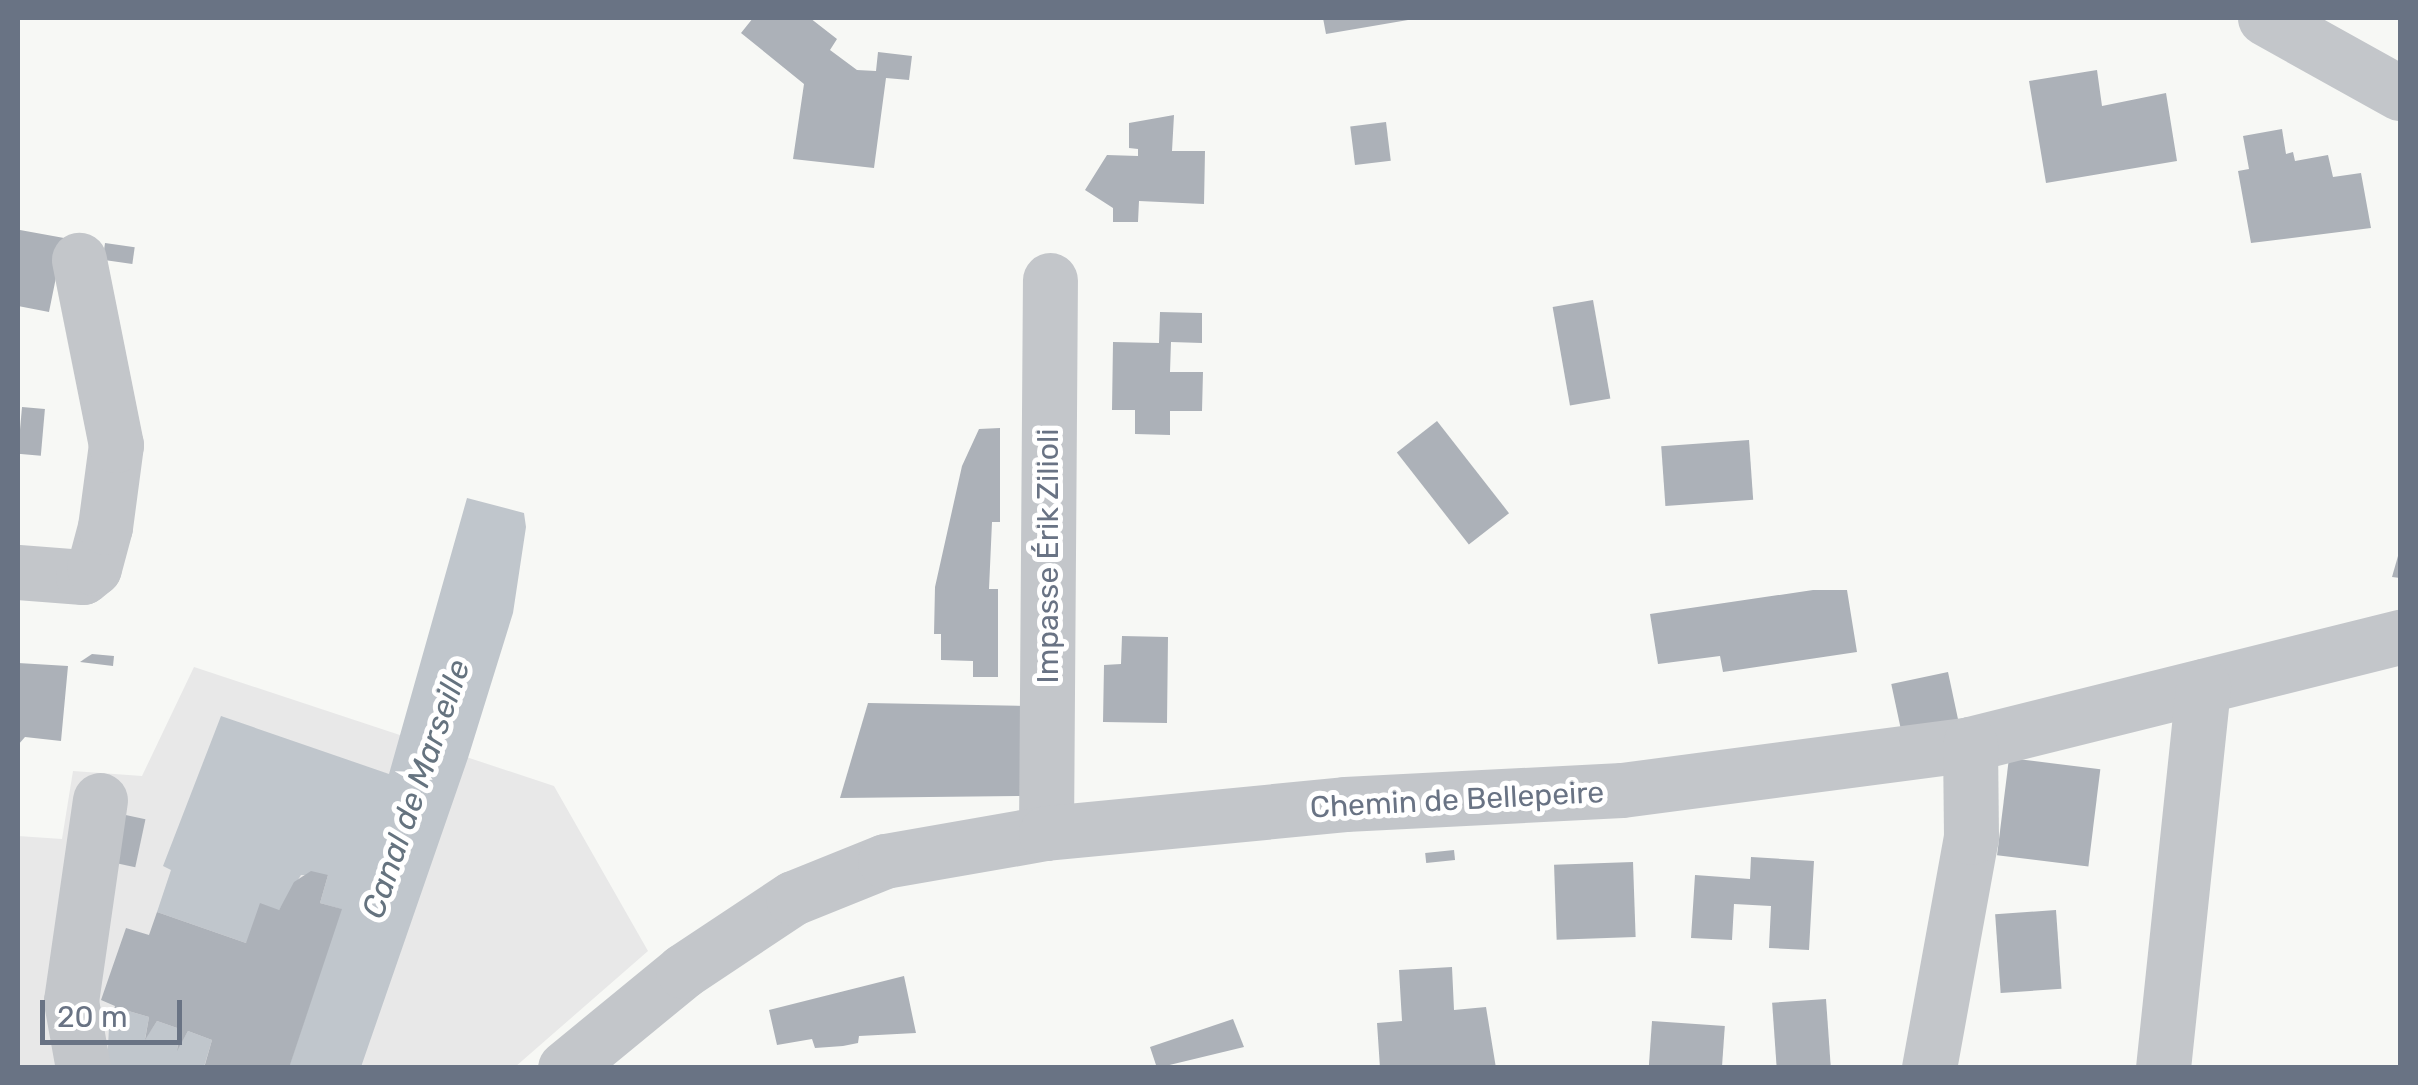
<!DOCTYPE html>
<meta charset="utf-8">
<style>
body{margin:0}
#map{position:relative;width:2418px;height:1085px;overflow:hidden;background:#f7f8f5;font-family:Rubik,sans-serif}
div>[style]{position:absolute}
.built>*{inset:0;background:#e8e8e8}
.water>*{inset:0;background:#c0c6cc}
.building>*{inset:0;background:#acb1b8;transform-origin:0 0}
.minor>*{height:55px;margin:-27.5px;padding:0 27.5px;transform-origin:27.5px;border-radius:27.5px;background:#c3c6ca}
span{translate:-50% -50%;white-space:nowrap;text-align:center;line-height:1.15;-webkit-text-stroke:10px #fff;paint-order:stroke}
.street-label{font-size:30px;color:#697384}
.water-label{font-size:32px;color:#65737f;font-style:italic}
.frame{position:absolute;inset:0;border:20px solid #697384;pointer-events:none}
.scale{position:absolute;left:40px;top:1000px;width:142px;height:45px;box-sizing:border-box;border:5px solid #697384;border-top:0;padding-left:12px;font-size:30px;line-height:35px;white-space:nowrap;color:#697384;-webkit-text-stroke:8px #fff;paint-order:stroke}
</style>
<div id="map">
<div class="built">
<i style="clip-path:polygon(194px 667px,554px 786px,648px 951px,515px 1067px,18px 1067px,18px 836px,62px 839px,73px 771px,142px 776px)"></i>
</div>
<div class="water">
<i style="clip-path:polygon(467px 498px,524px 513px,526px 527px,513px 613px,468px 758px,361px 1067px,289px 1067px,341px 909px,320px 903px,328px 875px,301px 875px,279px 910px,246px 943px,157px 912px,171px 870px,163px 866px,221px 716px,389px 774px)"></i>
<i style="clip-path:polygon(125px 1010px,149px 1017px,145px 1039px,157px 1021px,180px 1029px,177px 1050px,188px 1031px,212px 1040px,204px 1067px,107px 1067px,109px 1027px,117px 1030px)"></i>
</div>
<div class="building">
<i style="clip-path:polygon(753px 18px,810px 18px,837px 39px,830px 50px,857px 70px,876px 71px,878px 52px,912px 56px,909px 80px,886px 78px,874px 168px,793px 159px,804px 84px,741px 33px)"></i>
<i style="clip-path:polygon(1323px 18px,1408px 18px,1408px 20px,1326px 34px)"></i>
<i style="clip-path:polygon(2097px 70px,2102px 106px,2166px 93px,2177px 161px,2046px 183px,2029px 81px)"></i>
<i style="clip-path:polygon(1174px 115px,1172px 151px,1205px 151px,1204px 204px,1139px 201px,1138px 222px,1113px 222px,1113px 208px,1085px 190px,1107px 155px,1138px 156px,1138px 149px,1129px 148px,1129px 123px)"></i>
<i style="left:1386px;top:122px;width:39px;height:36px;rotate:83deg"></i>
<i style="clip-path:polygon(2282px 129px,2286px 154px,2293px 152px,2295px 161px,2328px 155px,2333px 177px,2361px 173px,2371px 228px,2251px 243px,2238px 171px,2249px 169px,2243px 136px)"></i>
<i style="clip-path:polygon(18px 217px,20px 230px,64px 238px,49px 312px,18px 306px)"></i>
<i style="left:105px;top:243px;width:30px;height:17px;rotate:8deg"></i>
<i style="left:1593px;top:300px;width:100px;height:41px;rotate:80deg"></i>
<i style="clip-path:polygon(1160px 312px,1202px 313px,1202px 343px,1171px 342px,1170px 372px,1203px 372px,1202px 411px,1170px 411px,1170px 435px,1135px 434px,1135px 410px,1112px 410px,1113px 342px,1159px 343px)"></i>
<i style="left:22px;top:407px;width:23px;height:47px;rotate:5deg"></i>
<i style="left:1437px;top:421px;width:117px;height:51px;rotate:52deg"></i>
<i style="clip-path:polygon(1000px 428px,1000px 522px,992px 522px,989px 589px,998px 589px,998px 677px,973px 677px,973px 661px,941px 660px,941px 634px,934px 634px,935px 587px,962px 466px,979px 429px)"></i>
<i style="left:1749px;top:440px;width:60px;height:88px;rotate:86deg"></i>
<i style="clip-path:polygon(2400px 549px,2400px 578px,2392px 577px)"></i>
<i style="clip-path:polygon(1813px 590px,1847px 590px,1857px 652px,1723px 672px,1720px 656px,1658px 664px,1650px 614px)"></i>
<i style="clip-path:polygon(1122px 636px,1168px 637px,1167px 723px,1103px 722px,1104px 665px,1121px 664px)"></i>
<i style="clip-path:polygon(92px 654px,114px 656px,113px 666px,80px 662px)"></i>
<i style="clip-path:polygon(18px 663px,68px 666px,61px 741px,25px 737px,18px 745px)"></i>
<i style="left:1948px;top:672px;width:49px;height:58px;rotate:78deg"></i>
<i style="clip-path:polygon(868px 703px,1026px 706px,1025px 796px,840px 798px)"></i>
<i style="left:2009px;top:758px;width:92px;height:98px;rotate:7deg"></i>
<i style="left:121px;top:814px;width:25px;height:49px;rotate:12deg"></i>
<i style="left:1454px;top:850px;width:10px;height:29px;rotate:84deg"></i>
<i style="clip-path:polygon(1751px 857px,1814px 861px,1809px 950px,1769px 948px,1771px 906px,1734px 904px,1732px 940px,1691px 938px,1695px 875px,1750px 879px)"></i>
<i style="left:1633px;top:862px;width:75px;height:79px;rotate:88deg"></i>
<i style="clip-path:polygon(311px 871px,328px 875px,320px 903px,342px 909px,289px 1068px,204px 1068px,212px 1040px,188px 1031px,177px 1051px,180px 1029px,157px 1021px,145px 1040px,149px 1017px,125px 1010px,116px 1031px,109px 1027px,115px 1006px,101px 1000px,126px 928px,149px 935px,157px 912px,246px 943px,260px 903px,279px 910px,294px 882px)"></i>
<i style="left:2056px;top:910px;width:79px;height:61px;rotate:86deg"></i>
<i style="clip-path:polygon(1452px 967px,1454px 1010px,1486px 1007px,1496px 1068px,1380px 1068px,1377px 1023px,1402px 1021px,1399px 970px)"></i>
<i style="clip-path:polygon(904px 976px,916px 1033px,859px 1036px,858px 1043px,843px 1046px,815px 1048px,812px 1039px,777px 1045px,769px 1010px)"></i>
<i style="left:1826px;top:999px;width:68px;height:54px;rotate:86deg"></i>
<i style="clip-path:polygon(1233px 1019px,1244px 1047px,1157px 1068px,1150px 1047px)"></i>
<i style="left:1652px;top:1021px;width:73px;height:47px;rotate:4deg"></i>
</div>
<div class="minor">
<i style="left:2265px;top:18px;width:154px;rotate:29.1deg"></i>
<i style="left:18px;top:572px;width:65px;rotate:4.4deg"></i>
<i style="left:83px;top:577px;width:14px;rotate:-39deg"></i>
<i style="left:94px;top:568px;width:42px;rotate:-75deg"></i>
<i style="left:105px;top:527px;width:83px;rotate:-82.4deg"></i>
<i style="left:116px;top:445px;width:189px;rotate:-101.3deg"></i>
<i style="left:1046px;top:833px;width:553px;rotate:-89.59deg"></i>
<i style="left:83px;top:1068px;width:68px;rotate:-100.2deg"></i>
<i style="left:71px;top:1001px;width:203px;rotate:-81.8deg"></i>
<i style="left:565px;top:1068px;width:153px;rotate:-39.4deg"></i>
<i style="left:683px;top:971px;width:132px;rotate:-33.6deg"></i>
<i style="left:793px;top:898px;width:99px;rotate:-21.9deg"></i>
<i style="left:885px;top:861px;width:163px;rotate:-9.9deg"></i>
<i style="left:1046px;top:833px;width:300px;rotate:-5.5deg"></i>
<i style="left:1345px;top:804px;width:277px;rotate:-2.9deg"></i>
<i style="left:1622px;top:790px;width:351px;rotate:-7.5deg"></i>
<i style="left:1970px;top:744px;width:443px;rotate:-14deg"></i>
<i style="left:1929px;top:1068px;width:235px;rotate:-79.7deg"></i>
<i style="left:1971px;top:837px;width:93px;rotate:-90.6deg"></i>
<i style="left:2163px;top:1068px;width:384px;rotate:-84deg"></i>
</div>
<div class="street-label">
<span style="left:1048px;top:556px;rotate:-90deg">Impasse Érik Zilioli</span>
<span style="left:1457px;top:800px;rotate:-3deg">Chemin de Bellepeire</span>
</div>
<div class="water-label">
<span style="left:416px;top:789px;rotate:-71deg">Canal de Marseille</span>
</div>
<div class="frame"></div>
<div class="scale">20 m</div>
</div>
